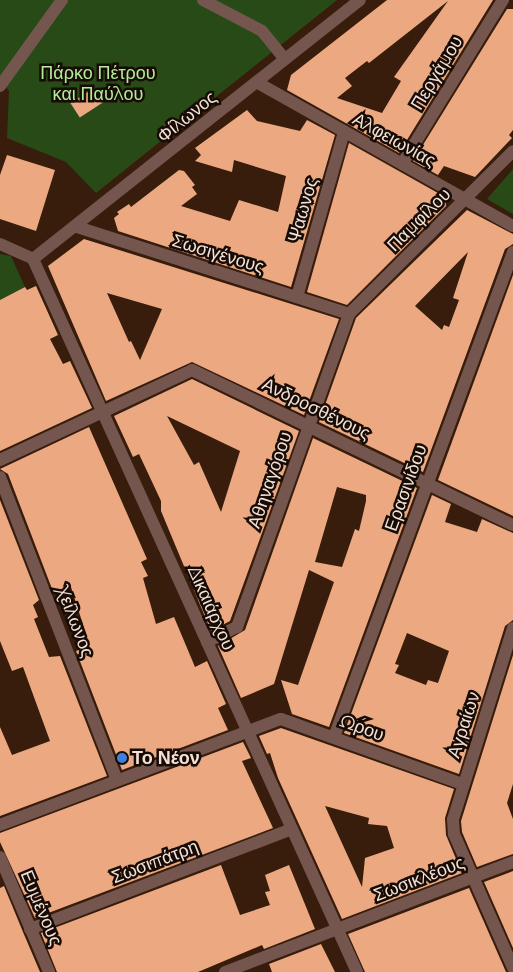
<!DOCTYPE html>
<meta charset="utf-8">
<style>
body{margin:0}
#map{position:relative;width:513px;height:972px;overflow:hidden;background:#381d0c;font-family:Montserrat,sans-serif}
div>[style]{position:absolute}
.green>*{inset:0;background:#284a17}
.building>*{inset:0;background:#eca981;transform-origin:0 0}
.minor>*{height:12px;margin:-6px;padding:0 6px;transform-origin:6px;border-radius:6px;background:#75564f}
.dots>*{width:14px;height:14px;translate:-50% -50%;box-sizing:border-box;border:2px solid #170b05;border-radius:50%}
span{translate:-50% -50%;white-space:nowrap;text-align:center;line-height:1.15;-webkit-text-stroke:5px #170b05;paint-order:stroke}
.street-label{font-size:18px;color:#f3e1d6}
.park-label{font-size:18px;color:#b1ec99}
.poi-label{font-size:18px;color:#f3e1d6;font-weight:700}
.left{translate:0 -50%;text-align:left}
</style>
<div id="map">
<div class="green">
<i style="clip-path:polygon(0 0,337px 0,96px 193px,66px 162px,7px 138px,9px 91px,0 78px)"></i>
<i style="clip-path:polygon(513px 169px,513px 214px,487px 199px)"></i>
<i style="clip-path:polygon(0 254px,11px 256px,25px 287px,0 300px)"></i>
</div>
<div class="building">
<i style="clip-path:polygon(evenodd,387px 0,493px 0,399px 153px,287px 90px,291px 75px,387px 0,448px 1px,394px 77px,401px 81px,382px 113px,337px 98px,352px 86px,345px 78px,367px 61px,369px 63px,448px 1px)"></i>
<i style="clip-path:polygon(507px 9px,513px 9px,513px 130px,509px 135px,512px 138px,475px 177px,444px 166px,438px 175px,413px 161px)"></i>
<i style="left:94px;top:88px;width:17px;height:28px;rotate:57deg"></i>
<i style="clip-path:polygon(247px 110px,257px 121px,300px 131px,307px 120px,335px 135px,291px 287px,118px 231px,114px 218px,119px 214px,117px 212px,129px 204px,131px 207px,179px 170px,184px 171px,195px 185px,192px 187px,197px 194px,181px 206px,230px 221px,239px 200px,278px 212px,286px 176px,234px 160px,232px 172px,195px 161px,201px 155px,195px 148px)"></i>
<i style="clip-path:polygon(349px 143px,445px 197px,446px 206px,347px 305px,307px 292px)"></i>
<i style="clip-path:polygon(7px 155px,55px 170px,36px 231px,0 219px,0 175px)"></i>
<i style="clip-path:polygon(evenodd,467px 210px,513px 234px,513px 244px,505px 249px,423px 472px,319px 422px,356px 318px,467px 210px,468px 252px,453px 298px,459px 300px,449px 327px,444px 325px,442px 330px,415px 306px,468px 252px)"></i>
<i style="clip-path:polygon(evenodd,84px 239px,339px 319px,304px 415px,192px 362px,106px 401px,48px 266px,84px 239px,107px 293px,162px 309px,140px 360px,131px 341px,129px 342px,107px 293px)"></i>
<i style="clip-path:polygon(513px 275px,513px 516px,438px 480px)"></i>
<i style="clip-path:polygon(36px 286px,58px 335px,50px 339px,63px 364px,70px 361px,92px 408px,0 451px,0 300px,25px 287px,27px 290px)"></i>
<i style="clip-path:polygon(evenodd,192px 379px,299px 431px,230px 621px,211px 631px,161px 511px,161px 501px,139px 454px,133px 457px,114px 416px,192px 379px,167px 416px,240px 451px,221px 512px,199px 462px,194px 465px,167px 416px)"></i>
<i style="clip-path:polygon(89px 427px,147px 559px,141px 562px,148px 576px,143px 578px,156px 624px,174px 617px,195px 667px,207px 661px,226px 704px,218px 708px,228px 730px,122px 770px,76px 651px,85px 648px,82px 638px,87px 637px,71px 587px,54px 594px,8px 474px,0 469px)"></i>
<i style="clip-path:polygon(evenodd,313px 438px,417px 488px,329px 727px,292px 714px,281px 680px,298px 685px,334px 582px,309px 570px,274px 684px,241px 698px,218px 646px,245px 630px,313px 438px,337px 487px,366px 495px,366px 501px,359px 531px,355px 529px,342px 567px,315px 562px,337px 487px)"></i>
<i style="clip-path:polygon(evenodd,432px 495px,451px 504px,445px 522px,477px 532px,482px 519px,513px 533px,513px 620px,505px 626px,459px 774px,344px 733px,432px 495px,407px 633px,449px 651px,438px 683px,428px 680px,426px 685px,395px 673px,399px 665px,395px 664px,407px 633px)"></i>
<i style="clip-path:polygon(0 500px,39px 600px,33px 605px,38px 617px,34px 619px,49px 657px,60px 656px,107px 776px,0 816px,0 727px,12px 755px,50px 741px,23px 667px,12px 671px,0 641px)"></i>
<i style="clip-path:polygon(513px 655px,513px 784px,507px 803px,513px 819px,513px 854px,477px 867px,462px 832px,461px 821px)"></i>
<i style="clip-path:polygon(evenodd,281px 728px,454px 789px,445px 818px,446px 835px,462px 873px,342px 919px,278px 778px,270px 753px,267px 754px,259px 736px,281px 728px,325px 806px,369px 818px,368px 824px,387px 826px,394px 848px,365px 858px,362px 887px,325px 806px)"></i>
<i style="clip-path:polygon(243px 742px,251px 758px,242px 761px,273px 828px,35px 918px,0 842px,0 833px)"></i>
<i style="clip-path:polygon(221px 865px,240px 915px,270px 905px,265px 892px,270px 891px,265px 875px,289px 865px,315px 929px,264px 949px,262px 945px,198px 972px,57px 972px,41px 933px)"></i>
<i style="clip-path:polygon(513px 871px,513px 948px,484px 882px)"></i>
<i style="clip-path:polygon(4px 886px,23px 932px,40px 972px,0 972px,0 888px)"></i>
<i style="clip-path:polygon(469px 888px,506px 972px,365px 972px,348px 934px)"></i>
<i style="clip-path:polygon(321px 944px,335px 972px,272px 972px,269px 964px)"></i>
</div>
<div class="minor">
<i style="left:203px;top:0;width:67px;rotate:27.7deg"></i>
<i style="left:262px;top:31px;width:36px;rotate:51deg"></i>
<i style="left:258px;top:83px;width:292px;rotate:29.3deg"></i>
<i style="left:0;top:86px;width:106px;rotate:-54.2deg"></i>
<i style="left:402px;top:164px;width:193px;rotate:-58.4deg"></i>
<i style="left:77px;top:227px;width:286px;rotate:17.7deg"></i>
<i style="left:0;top:244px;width:36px;rotate:24deg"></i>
<i style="left:33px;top:259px;width:783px;rotate:65.56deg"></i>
<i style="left:33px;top:259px;width:417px;rotate:-38.4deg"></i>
<i style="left:297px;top:297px;width:172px;rotate:-74.1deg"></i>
<i style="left:0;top:460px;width:212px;rotate:-25.1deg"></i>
<i style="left:192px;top:370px;width:356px;rotate:25.8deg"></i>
<i style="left:0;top:477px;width:325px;rotate:68.9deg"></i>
<i style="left:513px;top:628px;width:201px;rotate:107.4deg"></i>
<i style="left:453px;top:820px;width:14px;rotate:86deg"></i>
<i style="left:454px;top:834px;width:146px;rotate:66.2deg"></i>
<i style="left:207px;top:642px;width:34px;rotate:-27deg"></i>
<i style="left:237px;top:627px;width:332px;rotate:-70.3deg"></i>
<i style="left:349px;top:314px;width:231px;rotate:-44.8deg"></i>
<i style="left:334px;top:737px;width:517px;rotate:-69.74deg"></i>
<i style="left:0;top:825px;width:300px;rotate:-20.7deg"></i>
<i style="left:281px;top:719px;width:193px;rotate:19.7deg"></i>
<i style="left:0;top:857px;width:125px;rotate:66.9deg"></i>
<i style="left:30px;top:929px;width:280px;rotate:-20.9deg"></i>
<i style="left:225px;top:972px;width:308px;rotate:-20.9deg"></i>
</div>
<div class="dots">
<i style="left:122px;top:758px;background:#3f7fe0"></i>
</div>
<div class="street-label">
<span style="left:437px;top:73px;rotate:-59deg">Περγάμου</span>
<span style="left:187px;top:117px;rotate:-39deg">Φίλωνος</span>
<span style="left:394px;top:140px;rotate:29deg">Αλφειωνίας</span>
<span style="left:303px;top:210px;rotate:-74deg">Ψαωνος</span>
<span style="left:419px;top:220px;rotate:-45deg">Παμφίλου</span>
<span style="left:218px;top:254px;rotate:17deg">Σωσιγένους</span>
<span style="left:316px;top:409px;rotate:26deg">Ανδροσθένους</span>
<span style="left:270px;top:480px;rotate:-71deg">Αθηναγόρου</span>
<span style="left:406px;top:488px;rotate:-70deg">Ερασινίδου</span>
<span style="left:211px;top:608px;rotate:66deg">Δικαιάρχου</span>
<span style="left:75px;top:622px;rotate:69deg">Χείλωνος</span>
<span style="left:464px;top:725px;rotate:-72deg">Αγραίων</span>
<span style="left:362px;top:728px;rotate:20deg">Ώρου</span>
<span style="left:155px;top:862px;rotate:-21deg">Σωσιπάτρη</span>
<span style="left:419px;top:879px;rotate:-21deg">Σωσικλέους</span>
<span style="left:41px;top:908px;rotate:67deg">Ευμένους</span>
</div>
<div class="park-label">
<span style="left:98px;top:84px">Πάρκο Πέτρου<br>και Παύλου</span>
</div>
<div class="poi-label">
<span class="left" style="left:132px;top:758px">Το Νέον</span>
</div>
</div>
